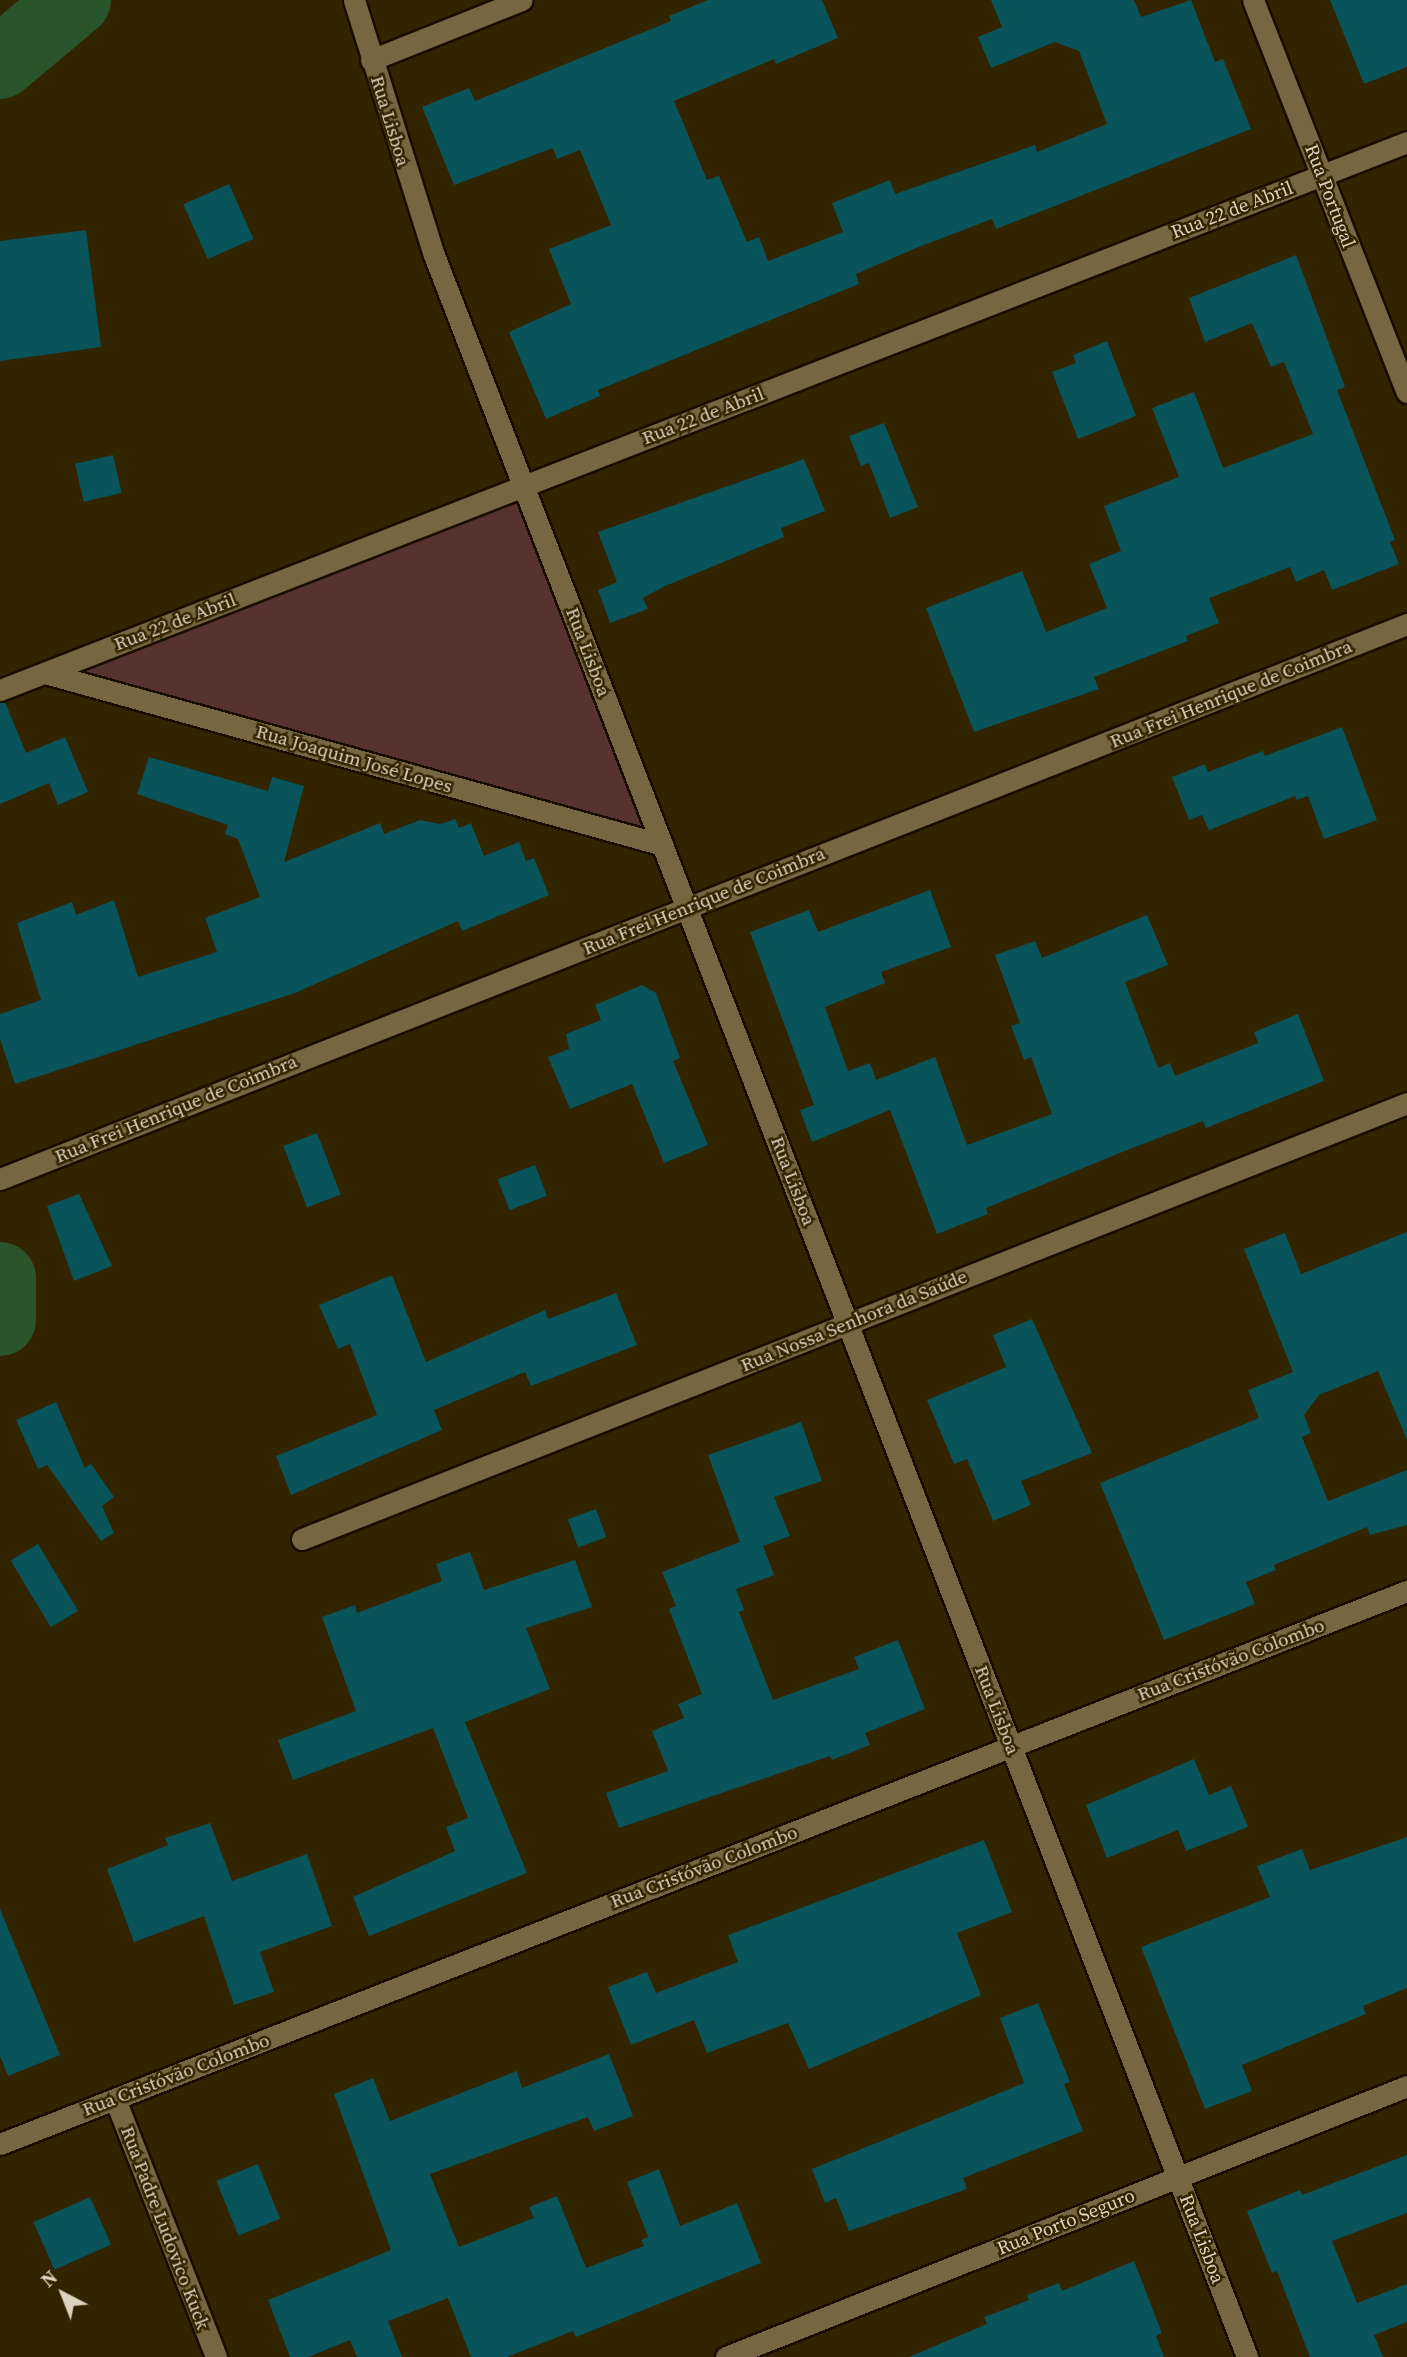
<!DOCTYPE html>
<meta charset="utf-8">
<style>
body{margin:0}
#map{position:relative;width:1407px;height:2357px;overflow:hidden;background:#332400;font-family:"Source Serif 4",serif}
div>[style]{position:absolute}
.green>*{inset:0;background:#573330}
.river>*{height:72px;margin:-36px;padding:0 36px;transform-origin:36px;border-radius:36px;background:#2a552c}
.building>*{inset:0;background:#09535a;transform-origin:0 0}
.roads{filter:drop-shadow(2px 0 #180d00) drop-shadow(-2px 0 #180d00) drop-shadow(0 2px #180d00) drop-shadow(0 -2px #180d00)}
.minor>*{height:21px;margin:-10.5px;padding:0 10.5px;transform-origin:10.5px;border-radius:10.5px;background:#776642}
span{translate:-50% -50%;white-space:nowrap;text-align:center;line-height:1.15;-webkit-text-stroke:5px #332400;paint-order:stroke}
.street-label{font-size:19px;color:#ddd3c0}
.north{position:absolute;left:28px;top:2259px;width:70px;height:70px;-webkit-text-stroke:5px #332400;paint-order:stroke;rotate:318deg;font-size:19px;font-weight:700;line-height:28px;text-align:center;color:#ddd3c0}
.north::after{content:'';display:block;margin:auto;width:24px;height:32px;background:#ddd3c0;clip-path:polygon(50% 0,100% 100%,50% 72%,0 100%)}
</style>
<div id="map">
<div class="green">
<i style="clip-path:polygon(524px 486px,663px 845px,45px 673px)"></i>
</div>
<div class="river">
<i style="left:0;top:63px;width:98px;rotate:-40deg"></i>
<i style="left:0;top:1278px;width:42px;rotate:90deg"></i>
</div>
<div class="building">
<i style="clip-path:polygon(708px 0,822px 0,838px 38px,776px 64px,774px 59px,674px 101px,707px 180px,719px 176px,747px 242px,759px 237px,768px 261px,843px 232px,832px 203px,890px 180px,895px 194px,1035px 145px,1037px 152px,1107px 124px,1079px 51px,1055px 42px,991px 68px,978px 37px,1002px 27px,991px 0,1134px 0,1141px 17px,1191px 0,1215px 62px,1223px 59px,1251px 129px,996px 229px,992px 219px,916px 248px,856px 274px,859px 284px,598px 390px,600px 396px,546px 419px,509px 332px,571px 304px,549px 249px,611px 225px,580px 150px,557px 159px,553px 148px,454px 185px,422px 107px,469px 88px,475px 101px,671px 21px,669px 16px)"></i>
<i style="clip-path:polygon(1330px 0,1407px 0,1407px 67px,1364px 84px)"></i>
<i style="left:229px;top:184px;width:60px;height:50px;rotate:66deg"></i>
<i style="clip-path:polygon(86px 230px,101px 347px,0 361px,0 241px)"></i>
<i style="clip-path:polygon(1296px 255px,1345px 387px,1337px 390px,1395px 540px,1390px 542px,1399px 564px,1332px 590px,1324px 570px,1296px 582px,1290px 567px,1209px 598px,1219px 623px,1186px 636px,1188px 641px,1094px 677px,1099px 689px,974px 732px,926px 608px,1022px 571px,1046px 632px,1107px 608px,1089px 564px,1121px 551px,1104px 506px,1179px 477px,1152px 408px,1194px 392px,1223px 468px,1313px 434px,1284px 362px,1271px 367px,1252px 323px,1205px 342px,1189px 298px)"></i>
<i style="clip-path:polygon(1107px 341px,1136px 416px,1078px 439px,1052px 372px,1076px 363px,1073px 355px)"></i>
<i style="clip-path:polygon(884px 423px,918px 507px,890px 518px,869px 463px,861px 466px,849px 436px)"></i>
<i style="left:113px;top:455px;width:39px;height:39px;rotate:77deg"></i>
<i style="clip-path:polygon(804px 459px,825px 511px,781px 528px,784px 537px,663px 587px,643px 598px,648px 609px,610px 623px,598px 590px,617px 582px,598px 532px)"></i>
<i style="clip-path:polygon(5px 702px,26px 753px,65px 737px,88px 792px,58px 805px,49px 783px,0 804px,0 703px)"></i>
<i style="clip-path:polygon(1342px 727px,1377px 820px,1324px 839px,1308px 796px,1296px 800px,1295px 796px,1209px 830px,1202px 815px,1189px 820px,1172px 777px,1205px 764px,1208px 772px,1263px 751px,1265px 756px)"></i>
<i style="clip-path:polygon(149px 757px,268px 791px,272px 777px,304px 786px,284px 862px,380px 823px,384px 834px,420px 820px,440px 824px,455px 819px,459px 828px,471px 823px,484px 856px,519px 842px,526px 861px,534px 858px,549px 895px,462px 931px,458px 921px,295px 993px,15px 1084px,0 1039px,0 1014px,41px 1000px,17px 923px,72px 902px,76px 915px,114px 900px,138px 977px,217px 952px,205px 918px,260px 897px,238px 839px,225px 834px,228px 825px,137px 794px)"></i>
<i style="clip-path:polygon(930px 890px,951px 947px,881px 972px,885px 983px,825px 1007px,848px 1071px,870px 1063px,876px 1080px,935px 1057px,967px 1145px,1052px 1114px,1031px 1057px,1024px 1060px,1011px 1026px,1020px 1023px,995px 955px,1035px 941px,1042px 958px,1147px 915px,1168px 965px,1125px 982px,1158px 1068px,1170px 1063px,1175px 1076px,1258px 1043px,1254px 1032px,1298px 1014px,1324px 1081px,1206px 1128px,1203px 1121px,1127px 1150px,986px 1208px,988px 1214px,937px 1234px,890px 1110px,812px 1142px,800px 1110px,814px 1105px,750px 932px,809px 910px,818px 932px)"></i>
<i style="clip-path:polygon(642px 985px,656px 993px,680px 1058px,673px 1061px,708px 1145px,664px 1163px,632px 1084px,570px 1109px,548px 1057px,569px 1049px,566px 1034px,601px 1020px,595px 1005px)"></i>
<i style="left:317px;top:1133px;width:66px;height:36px;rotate:69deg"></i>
<i style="left:535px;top:1165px;width:33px;height:40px;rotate:69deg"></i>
<i style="clip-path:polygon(79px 1194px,112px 1266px,74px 1281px,47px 1206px)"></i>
<i style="clip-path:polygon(1407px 1232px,1407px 1440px,1378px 1371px,1319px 1395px,1304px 1415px,1311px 1433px,1302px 1437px,1328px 1501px,1407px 1470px,1407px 1525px,1370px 1535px,1367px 1527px,1274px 1565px,1276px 1570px,1246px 1582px,1255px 1604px,1164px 1640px,1100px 1483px,1259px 1418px,1248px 1390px,1293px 1372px,1244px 1249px,1285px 1233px,1301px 1274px)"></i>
<i style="clip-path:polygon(392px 1275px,426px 1362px,545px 1310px,548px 1319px,616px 1293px,637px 1345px,531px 1386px,525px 1372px,434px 1410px,442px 1430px,291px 1495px,276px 1456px,377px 1415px,350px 1344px,338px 1349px,319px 1305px)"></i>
<i style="clip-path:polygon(1032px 1319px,1092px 1453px,1021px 1481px,1031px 1505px,993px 1521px,967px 1459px,954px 1464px,927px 1400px,1006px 1367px,993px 1335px)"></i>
<i style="clip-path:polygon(56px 1402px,85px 1468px,91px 1464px,114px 1497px,102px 1506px,114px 1533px,101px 1541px,47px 1465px,38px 1469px,16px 1420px)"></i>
<i style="clip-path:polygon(801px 1422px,822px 1481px,774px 1497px,790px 1536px,763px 1546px,774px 1575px,736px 1589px,744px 1610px,739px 1612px,773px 1700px,859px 1669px,854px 1657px,898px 1640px,925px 1709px,865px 1733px,870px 1745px,832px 1760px,830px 1756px,619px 1828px,606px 1793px,668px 1771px,652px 1731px,684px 1718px,678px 1704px,702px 1694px,669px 1609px,676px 1606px,662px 1572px,740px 1542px,708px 1455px)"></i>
<i style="left:596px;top:1509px;width:30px;height:30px;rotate:70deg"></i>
<i style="left:38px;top:1544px;width:78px;height:32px;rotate:59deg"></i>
<i style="clip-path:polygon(470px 1552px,484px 1590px,575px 1560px,592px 1607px,526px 1628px,550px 1689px,465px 1722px,527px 1873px,369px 1936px,353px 1897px,455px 1851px,446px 1827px,468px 1818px,433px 1728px,293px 1780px,278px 1740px,356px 1711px,322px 1617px,355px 1605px,357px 1613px,442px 1581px,436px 1564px)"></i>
<i style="clip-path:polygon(1194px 1759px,1209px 1795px,1231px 1786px,1248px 1827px,1186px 1851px,1178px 1830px,1107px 1858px,1086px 1805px)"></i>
<i style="clip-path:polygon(210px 1823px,232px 1881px,307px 1854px,332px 1926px,260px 1952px,274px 1992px,234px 2005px,204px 1916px,134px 1942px,107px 1869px,168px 1845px,165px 1838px)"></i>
<i style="clip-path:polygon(1407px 1837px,1407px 1988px,1363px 2006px,1366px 2014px,1242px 2065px,1252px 2091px,1205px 2109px,1141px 1947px,1270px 1897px,1257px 1866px,1302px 1849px,1310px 1870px)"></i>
<i style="clip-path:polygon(984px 1840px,1012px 1912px,957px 1933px,981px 1995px,809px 2069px,788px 2023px,707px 2053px,694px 2020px,631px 2045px,608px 1987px,647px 1972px,656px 1993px,738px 1962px,728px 1935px)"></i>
<i style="clip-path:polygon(0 1909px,60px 2055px,8px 2076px,0 2056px)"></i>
<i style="clip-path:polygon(1038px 2003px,1070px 2082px,1064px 2084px,1083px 2131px,963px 2178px,967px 2189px,849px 2231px,836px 2198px,825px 2203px,812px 2169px,1024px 2083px,1000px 2018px)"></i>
<i style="clip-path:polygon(609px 2054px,633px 2116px,594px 2131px,588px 2117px,430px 2174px,459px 2247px,534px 2218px,529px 2207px,557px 2196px,586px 2268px,644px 2246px,641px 2240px,648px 2237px,627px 2182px,659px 2169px,680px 2226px,737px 2203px,761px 2263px,576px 2337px,573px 2331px,507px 2357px,471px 2357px,448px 2298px,388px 2321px,402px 2357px,357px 2357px,350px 2340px,308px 2357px,290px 2357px,268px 2300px,391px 2250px,334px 2094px,373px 2078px,390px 2121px,517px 2071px,522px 2088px)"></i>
<i style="clip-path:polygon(1407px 2155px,1407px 2213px,1332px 2241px,1357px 2303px,1407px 2284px,1407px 2322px,1374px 2335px,1383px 2357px,1310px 2357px,1277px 2271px,1272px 2273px,1247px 2211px,1300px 2190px,1302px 2195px)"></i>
<i style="left:258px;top:2164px;width:59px;height:45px;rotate:68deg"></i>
<i style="left:90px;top:2197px;width:52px;height:62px;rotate:66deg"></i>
<i style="clip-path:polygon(1134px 2261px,1162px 2333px,1156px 2336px,1164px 2357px,909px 2357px,987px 2324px,984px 2317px,1029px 2300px,1027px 2295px,1059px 2283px,1062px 2291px)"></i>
</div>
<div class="roads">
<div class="minor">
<i style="left:354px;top:0;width:267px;rotate:72.6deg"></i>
<i style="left:434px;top:255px;width:2254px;rotate:68.85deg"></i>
<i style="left:1253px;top:0;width:421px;rotate:68.6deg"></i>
<i style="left:371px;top:60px;width:162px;rotate:-21.7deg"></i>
<i style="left:45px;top:673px;width:641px;rotate:15.55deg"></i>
<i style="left:0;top:690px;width:1510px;rotate:-21.28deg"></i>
<i style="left:0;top:1179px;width:1513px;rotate:-21.53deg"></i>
<i style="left:302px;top:1539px;width:1188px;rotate:-21.53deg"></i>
<i style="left:115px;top:2099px;width:277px;rotate:68.6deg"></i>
<i style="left:0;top:2144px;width:1512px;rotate:-21.46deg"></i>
<i style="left:726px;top:2357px;width:733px;rotate:-21.7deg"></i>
</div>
</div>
<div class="street-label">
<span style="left:390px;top:121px;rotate:73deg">Rua Lisboa</span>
<span style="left:1330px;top:196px;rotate:69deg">Rua Portugal</span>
<span style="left:1232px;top:210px;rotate:-21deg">Rua 22 de Abril</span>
<span style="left:703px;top:416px;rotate:-21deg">Rua 22 de Abril</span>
<span style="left:175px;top:622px;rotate:-21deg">Rua 22 de Abril</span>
<span style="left:588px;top:652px;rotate:69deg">Rua Lisboa</span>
<span style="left:1231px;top:694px;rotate:-22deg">Rua Frei Henrique de Coimbra</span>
<span style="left:354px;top:759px;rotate:16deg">Rua Joaquim José Lopes</span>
<span style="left:704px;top:901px;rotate:-22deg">Rua Frei Henrique de Coimbra</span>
<span style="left:176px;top:1109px;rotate:-22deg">Rua Frei Henrique de Coimbra</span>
<span style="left:793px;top:1181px;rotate:69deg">Rua Lisboa</span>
<span style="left:854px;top:1321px;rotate:-22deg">Rua Nossa Senhora da Saúde</span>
<span style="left:1231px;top:1660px;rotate:-21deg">Rua Cristóvão Colombo</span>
<span style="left:997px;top:1710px;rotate:69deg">Rua Lisboa</span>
<span style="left:704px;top:1867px;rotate:-21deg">Rua Cristóvão Colombo</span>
<span style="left:176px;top:2075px;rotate:-21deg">Rua Cristóvão Colombo</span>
<span style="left:1066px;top:2222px;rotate:-22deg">Rua Porto Seguro</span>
<span style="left:165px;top:2228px;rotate:69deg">Rua Padre Ludovico Kuck</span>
<span style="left:1202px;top:2239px;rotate:69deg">Rua Lisboa</span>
</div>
<div class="north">N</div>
</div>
